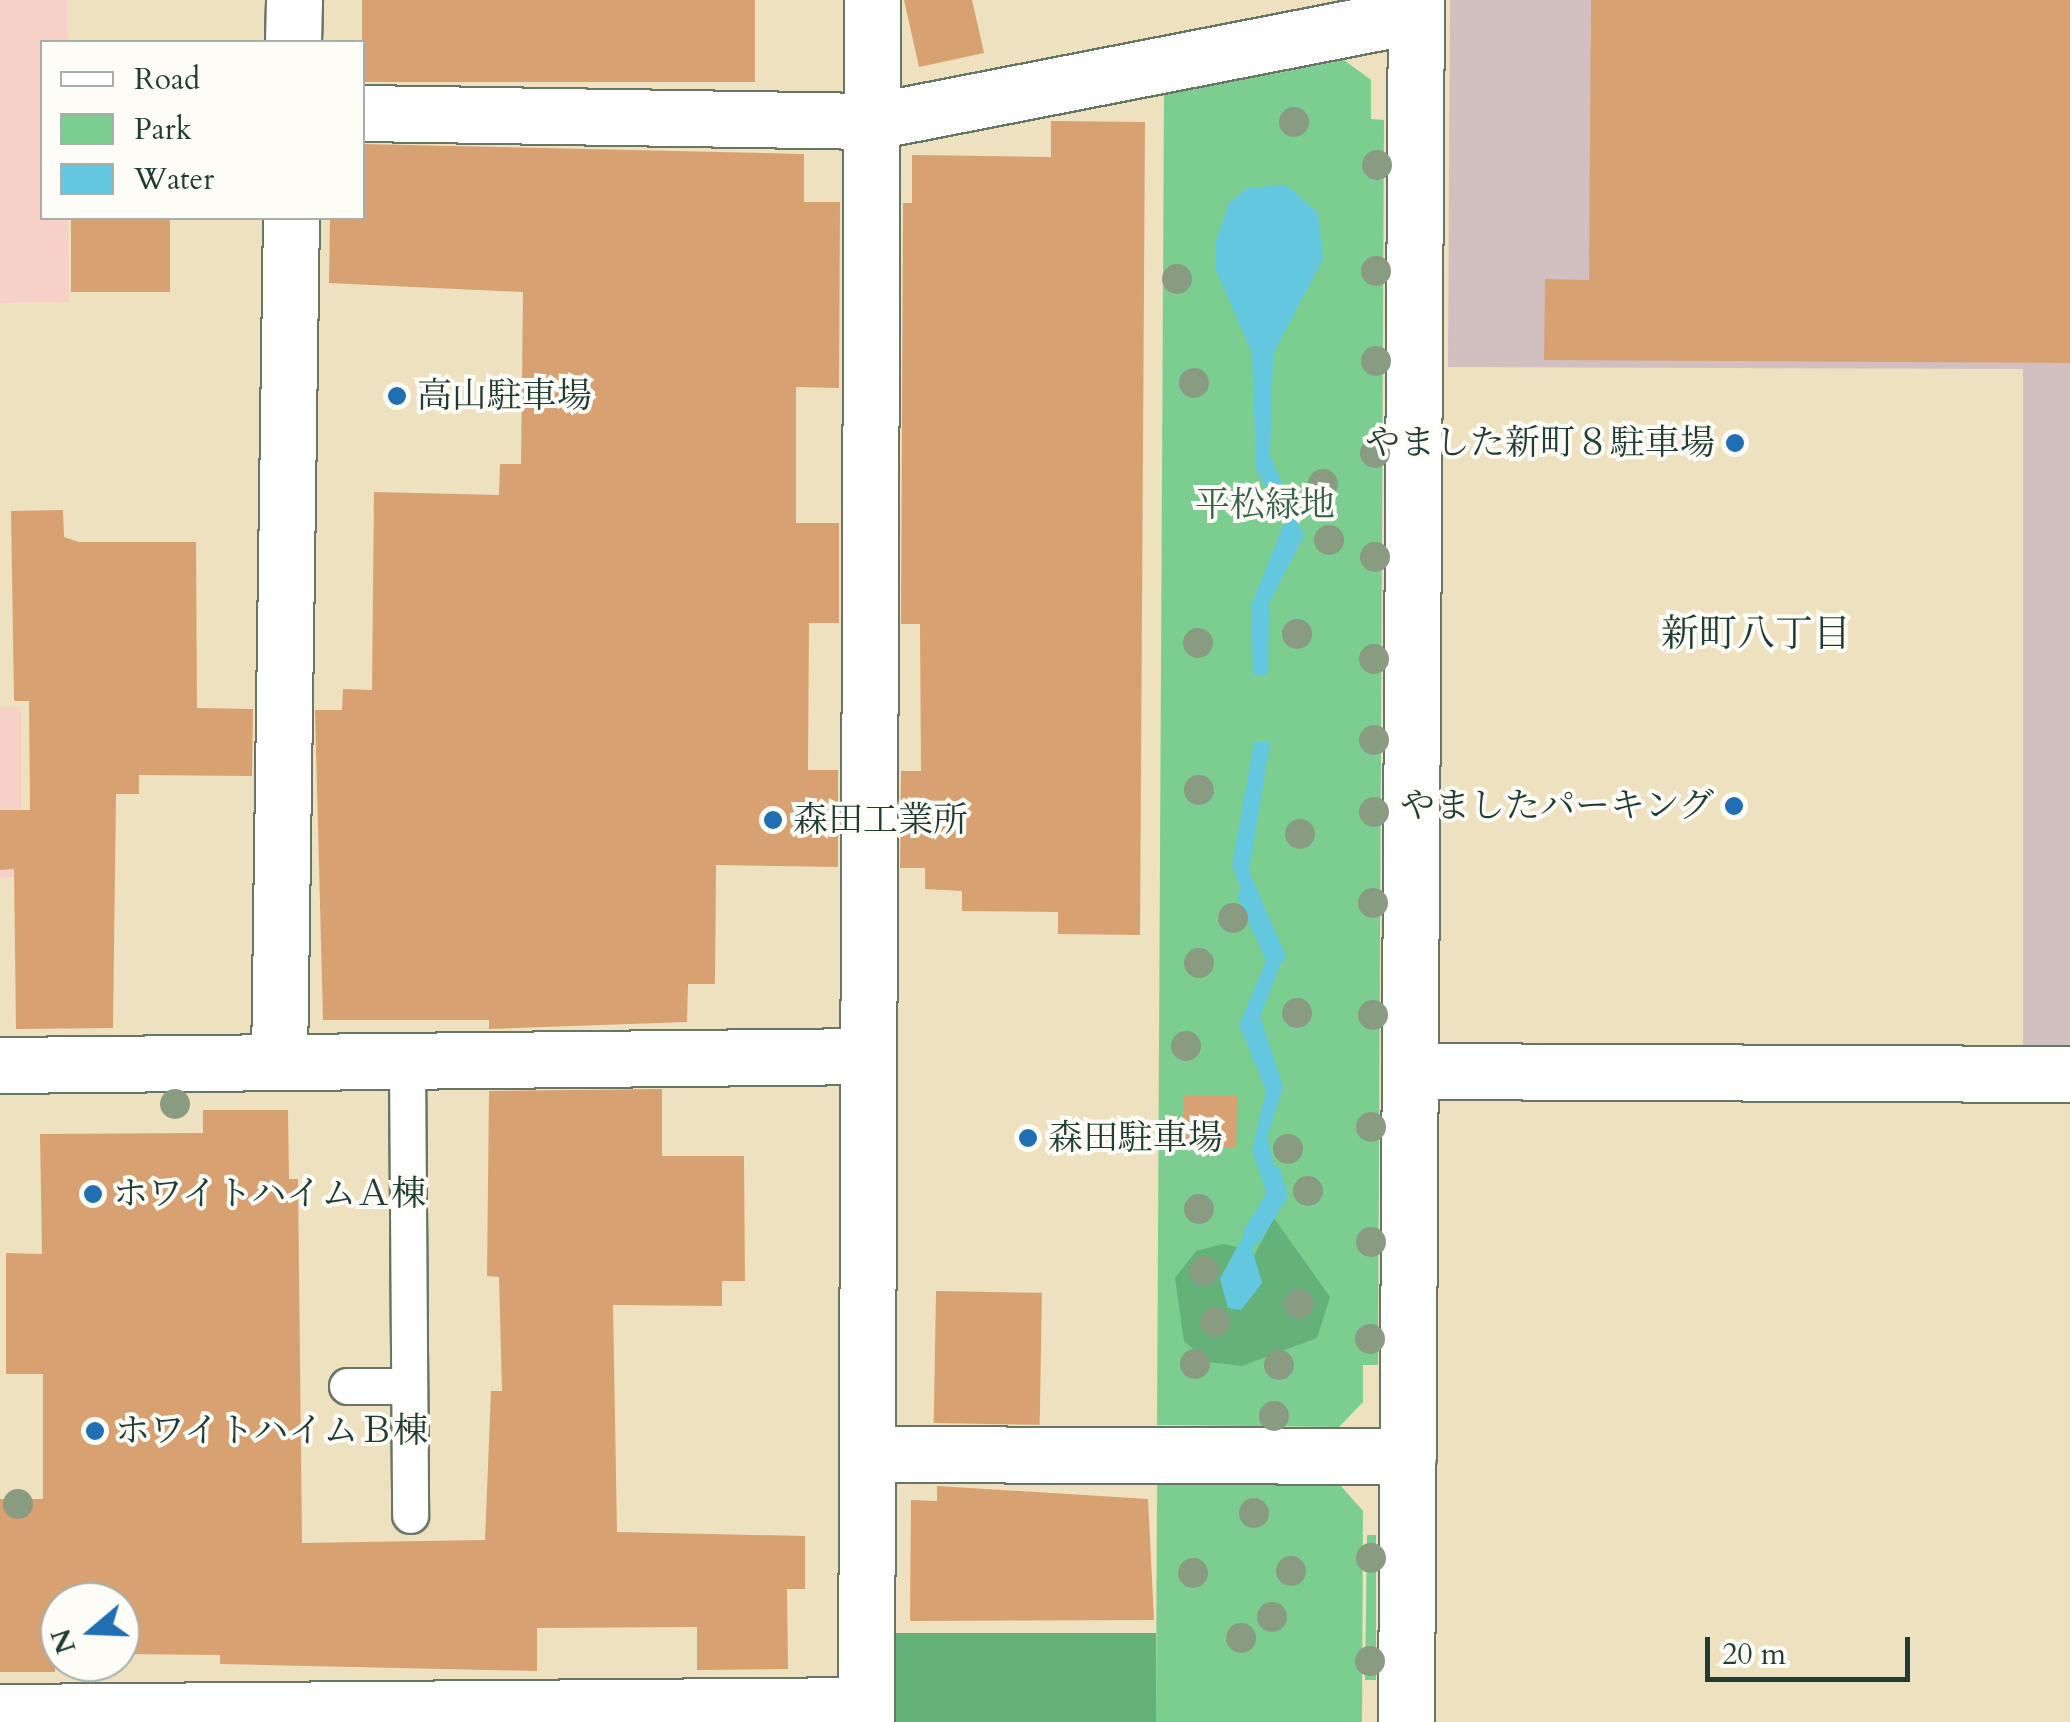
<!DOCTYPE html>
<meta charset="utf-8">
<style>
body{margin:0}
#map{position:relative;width:2070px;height:1722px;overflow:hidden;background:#eee1c0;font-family:Cardo,"Noto Serif JP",serif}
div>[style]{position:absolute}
.built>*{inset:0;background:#f7d1c7;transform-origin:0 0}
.industrial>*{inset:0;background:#d2bfc0}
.green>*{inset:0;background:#7cce90}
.forest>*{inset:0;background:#65b17a;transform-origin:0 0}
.water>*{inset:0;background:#63c7e0}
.stream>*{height:20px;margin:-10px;padding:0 10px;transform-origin:10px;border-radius:10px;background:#63c7e0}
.building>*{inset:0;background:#d8a171;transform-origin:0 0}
.roads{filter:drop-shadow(2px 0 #677665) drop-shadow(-2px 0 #677665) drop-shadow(0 2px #677665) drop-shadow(0 -2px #677665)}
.lane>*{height:35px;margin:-17.5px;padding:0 17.5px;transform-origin:17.5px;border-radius:17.5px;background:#fff}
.street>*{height:55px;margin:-27.5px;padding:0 27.5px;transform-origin:27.5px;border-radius:27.5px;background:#fff}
.trees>*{width:30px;height:30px;margin:-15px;border-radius:50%;background:#899b80}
.dots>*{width:28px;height:28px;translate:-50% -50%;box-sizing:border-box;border:5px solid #fdfcf7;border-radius:50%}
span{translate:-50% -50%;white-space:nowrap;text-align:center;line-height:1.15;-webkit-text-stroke:8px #fdfcf7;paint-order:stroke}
.poi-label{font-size:35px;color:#1f3d34}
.left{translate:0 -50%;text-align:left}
.right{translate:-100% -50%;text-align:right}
.park-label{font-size:35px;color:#36614b}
.neighbourhood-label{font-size:38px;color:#1f3d34}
.legend{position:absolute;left:40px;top:40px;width:325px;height:180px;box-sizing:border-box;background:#fdfcf7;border:2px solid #a4b0a9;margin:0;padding:12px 18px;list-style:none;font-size:30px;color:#1f3d34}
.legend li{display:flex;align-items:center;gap:20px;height:50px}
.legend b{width:50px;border:2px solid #a4b0a9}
.north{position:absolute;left:40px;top:1582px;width:100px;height:100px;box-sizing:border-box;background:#fdfcf7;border:2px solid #a4b0a9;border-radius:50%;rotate:251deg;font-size:28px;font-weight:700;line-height:40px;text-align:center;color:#1f3d34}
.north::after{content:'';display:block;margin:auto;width:35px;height:45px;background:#1f6fb2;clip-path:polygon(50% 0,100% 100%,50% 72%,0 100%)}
.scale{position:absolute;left:1705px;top:1637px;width:205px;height:45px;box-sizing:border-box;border:5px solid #1f3d34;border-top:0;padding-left:12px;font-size:30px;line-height:35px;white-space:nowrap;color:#1f3d34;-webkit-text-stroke:8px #fdfcf7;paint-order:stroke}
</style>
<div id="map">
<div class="built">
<i style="clip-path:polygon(0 0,67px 0,68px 42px,42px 42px,42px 218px,68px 218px,69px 302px,0 303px)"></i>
<i style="left:0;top:707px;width:21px;height:170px"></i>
</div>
<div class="industrial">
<i style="clip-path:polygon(1450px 0,2070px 0,2070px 1046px,2023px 1046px,2023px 369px,1448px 367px)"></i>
</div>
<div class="green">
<i style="clip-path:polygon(1344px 60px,1371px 80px,1371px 119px,1384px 120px,1378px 1365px,1363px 1365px,1363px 1402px,1339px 1427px,1157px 1425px,1164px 95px)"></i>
<i style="clip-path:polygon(1157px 1485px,1340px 1485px,1363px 1511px,1362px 1722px,1156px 1722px)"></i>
<i style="clip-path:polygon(1367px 1535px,1376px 1535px,1376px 1680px,1365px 1680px)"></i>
</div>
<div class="forest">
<i style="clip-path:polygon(1274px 1218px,1330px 1297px,1317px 1338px,1242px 1366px,1208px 1362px,1184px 1341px,1175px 1278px,1196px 1251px,1223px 1244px,1237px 1247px,1220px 1279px,1250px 1263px)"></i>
<i style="left:895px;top:1633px;width:261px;height:89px"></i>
</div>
<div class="water">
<i style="clip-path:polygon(1286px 185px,1318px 213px,1323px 259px,1273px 354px,1270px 455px,1304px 536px,1269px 603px,1268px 676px,1253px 676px,1251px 606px,1284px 524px,1256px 469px,1252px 353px,1215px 268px,1215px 244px,1229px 203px,1247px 188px)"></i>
<i style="clip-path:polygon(1254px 742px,1270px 742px,1249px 871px,1267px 913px,1253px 921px,1232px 866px)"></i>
<i style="clip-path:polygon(1274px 928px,1284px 954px,1260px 1017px,1283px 1087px,1267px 1137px,1284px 1205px,1265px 1188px,1252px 1151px,1266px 1090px,1239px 1025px,1268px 956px,1262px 934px)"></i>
<i style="clip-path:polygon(1260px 1205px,1274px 1218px,1252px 1248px,1262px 1283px,1241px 1310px,1228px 1308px,1220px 1279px)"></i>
</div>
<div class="stream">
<i style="left:1248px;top:896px;width:66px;rotate:65.8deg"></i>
<i style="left:1253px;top:1234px;width:46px;rotate:-58.4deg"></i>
<i style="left:1277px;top:1195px;width:20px;rotate:-105deg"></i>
</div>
<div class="building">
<i style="left:362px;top:0;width:393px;height:82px"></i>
<i style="clip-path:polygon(904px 0,972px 0,984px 53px,919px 67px)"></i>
<i style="clip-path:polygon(1591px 0,2070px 0,2070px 363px,1544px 360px,1545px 279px,1589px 280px)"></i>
<i style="clip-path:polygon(1051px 121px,1145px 122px,1140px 935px,1058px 934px,1058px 912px,962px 911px,962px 891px,925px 889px,925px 868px,900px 868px,901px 771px,921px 771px,920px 624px,901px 624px,903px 203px,912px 203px,912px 155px,1051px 157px)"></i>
<i style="clip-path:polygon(362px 144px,804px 154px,804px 202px,840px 202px,839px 388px,796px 387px,796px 523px,839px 523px,839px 623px,809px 623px,808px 770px,838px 770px,838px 867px,716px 865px,715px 984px,688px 984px,687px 1022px,489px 1029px,489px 1020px,323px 1020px,315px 710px,342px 710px,343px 689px,372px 690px,374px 492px,499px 495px,500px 464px,521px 464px,523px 292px,329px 283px,330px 218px,362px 218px)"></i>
<i style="left:71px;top:218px;width:99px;height:74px"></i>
<i style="clip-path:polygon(63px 510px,64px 537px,79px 542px,196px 542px,197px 708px,253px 709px,252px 776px,139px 775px,139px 794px,116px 794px,113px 1028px,16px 1029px,14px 869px,0 870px,0 810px,30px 810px,29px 701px,14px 701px,11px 511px)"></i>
<i style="clip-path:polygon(662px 1089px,662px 1156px,744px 1156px,745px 1281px,722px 1281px,722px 1306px,613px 1305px,617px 1532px,805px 1536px,805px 1589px,787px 1589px,788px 1669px,697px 1670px,697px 1627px,537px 1628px,537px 1671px,220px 1664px,220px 1655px,120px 1654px,120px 1602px,60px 1602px,55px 1672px,0 1672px,0 1499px,43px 1499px,43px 1374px,6px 1374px,6px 1253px,42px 1254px,40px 1134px,203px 1133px,203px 1110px,288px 1110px,289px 1179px,298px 1179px,302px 1543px,485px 1540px,491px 1391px,502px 1391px,499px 1277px,487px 1276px,489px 1091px)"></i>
<i style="left:1184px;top:1095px;width:53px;height:52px;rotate:1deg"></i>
<i style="left:936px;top:1291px;width:106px;height:132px;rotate:1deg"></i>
<i style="clip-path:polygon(937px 1486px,1148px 1499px,1154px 1620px,910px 1621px,911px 1500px,937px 1501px)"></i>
</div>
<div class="roads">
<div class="lane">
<i style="left:407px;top:1061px;width:454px;rotate:89.6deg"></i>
<i style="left:347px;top:1386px;width:62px"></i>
</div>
<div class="street">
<i style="left:293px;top:42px;width:42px;rotate:-88.6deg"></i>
<i style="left:362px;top:113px;width:512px;rotate:0.9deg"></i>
<i style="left:874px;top:121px;width:552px;rotate:-11.07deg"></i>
<i style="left:279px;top:1062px;width:844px;rotate:-89.19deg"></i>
<i style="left:0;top:1065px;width:868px;rotate:-0.59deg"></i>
<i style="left:1410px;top:1071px;width:660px;rotate:0.26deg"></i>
<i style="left:867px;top:1454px;width:541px;rotate:0.21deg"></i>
<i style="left:0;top:1712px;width:866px;rotate:-0.46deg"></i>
<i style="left:866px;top:1722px;width:1722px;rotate:-89.8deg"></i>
<i style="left:1406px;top:1722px;width:1722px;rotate:-89.67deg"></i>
</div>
</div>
<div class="trees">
<i style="left:1294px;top:122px"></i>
<i style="left:1377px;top:165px"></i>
<i style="left:1376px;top:271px"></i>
<i style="left:1177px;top:279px"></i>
<i style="left:1376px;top:361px"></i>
<i style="left:1194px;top:383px"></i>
<i style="left:1375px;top:453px"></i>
<i style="left:1323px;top:484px"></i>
<i style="left:1329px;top:540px"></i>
<i style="left:1375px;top:557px"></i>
<i style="left:1297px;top:634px"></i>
<i style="left:1198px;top:643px"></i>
<i style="left:1374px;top:659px"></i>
<i style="left:1374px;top:740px"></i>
<i style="left:1199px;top:790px"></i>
<i style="left:1374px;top:812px"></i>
<i style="left:1300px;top:834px"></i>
<i style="left:1373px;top:903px"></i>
<i style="left:1233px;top:918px"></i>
<i style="left:1199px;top:963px"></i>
<i style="left:1297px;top:1013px"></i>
<i style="left:1373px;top:1015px"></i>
<i style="left:1186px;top:1046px"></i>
<i style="left:175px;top:1104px"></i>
<i style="left:1371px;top:1127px"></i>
<i style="left:1288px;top:1149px"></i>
<i style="left:1308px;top:1191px"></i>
<i style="left:1199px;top:1209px"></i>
<i style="left:1371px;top:1242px"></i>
<i style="left:1204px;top:1271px"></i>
<i style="left:1299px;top:1304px"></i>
<i style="left:1215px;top:1322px"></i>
<i style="left:1370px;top:1339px"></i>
<i style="left:1195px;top:1364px"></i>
<i style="left:1279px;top:1365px"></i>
<i style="left:1274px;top:1416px"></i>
<i style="left:18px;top:1504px"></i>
<i style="left:1254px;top:1513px"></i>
<i style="left:1371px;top:1558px"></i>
<i style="left:1291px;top:1571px"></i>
<i style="left:1193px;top:1573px"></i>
<i style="left:1272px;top:1617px"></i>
<i style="left:1241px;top:1638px"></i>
<i style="left:1370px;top:1661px"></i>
</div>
<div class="dots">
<i style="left:397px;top:396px;background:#1f6fb2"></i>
<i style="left:1735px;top:443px;background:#1f6fb2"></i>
<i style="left:1734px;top:806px;background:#1f6fb2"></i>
<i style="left:773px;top:820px;background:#1f6fb2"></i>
<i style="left:1028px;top:1138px;background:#1f6fb2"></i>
<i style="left:93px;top:1194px;background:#1f6fb2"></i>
<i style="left:95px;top:1431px;background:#1f6fb2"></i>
</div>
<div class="poi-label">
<span class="left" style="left:417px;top:396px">高山駐車場</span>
<span class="right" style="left:1715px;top:443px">やました新町８駐車場</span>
<span class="right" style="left:1714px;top:806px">やましたパーキング</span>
<span class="left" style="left:793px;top:820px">森田工業所</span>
<span class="left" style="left:1048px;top:1138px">森田駐車場</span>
<span class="left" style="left:113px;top:1194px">ホワイトハイムＡ棟</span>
<span class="left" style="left:115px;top:1431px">ホワイトハイムＢ棟</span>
</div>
<div class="park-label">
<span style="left:1265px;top:505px">平松緑地</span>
</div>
<div class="neighbourhood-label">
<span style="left:1756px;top:635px">新町八丁目</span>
</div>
<ul class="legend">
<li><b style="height:12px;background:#fff"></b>Road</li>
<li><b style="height:28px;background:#7cce90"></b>Park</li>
<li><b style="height:28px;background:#63c7e0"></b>Water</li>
</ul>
<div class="north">N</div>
<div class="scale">20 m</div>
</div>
